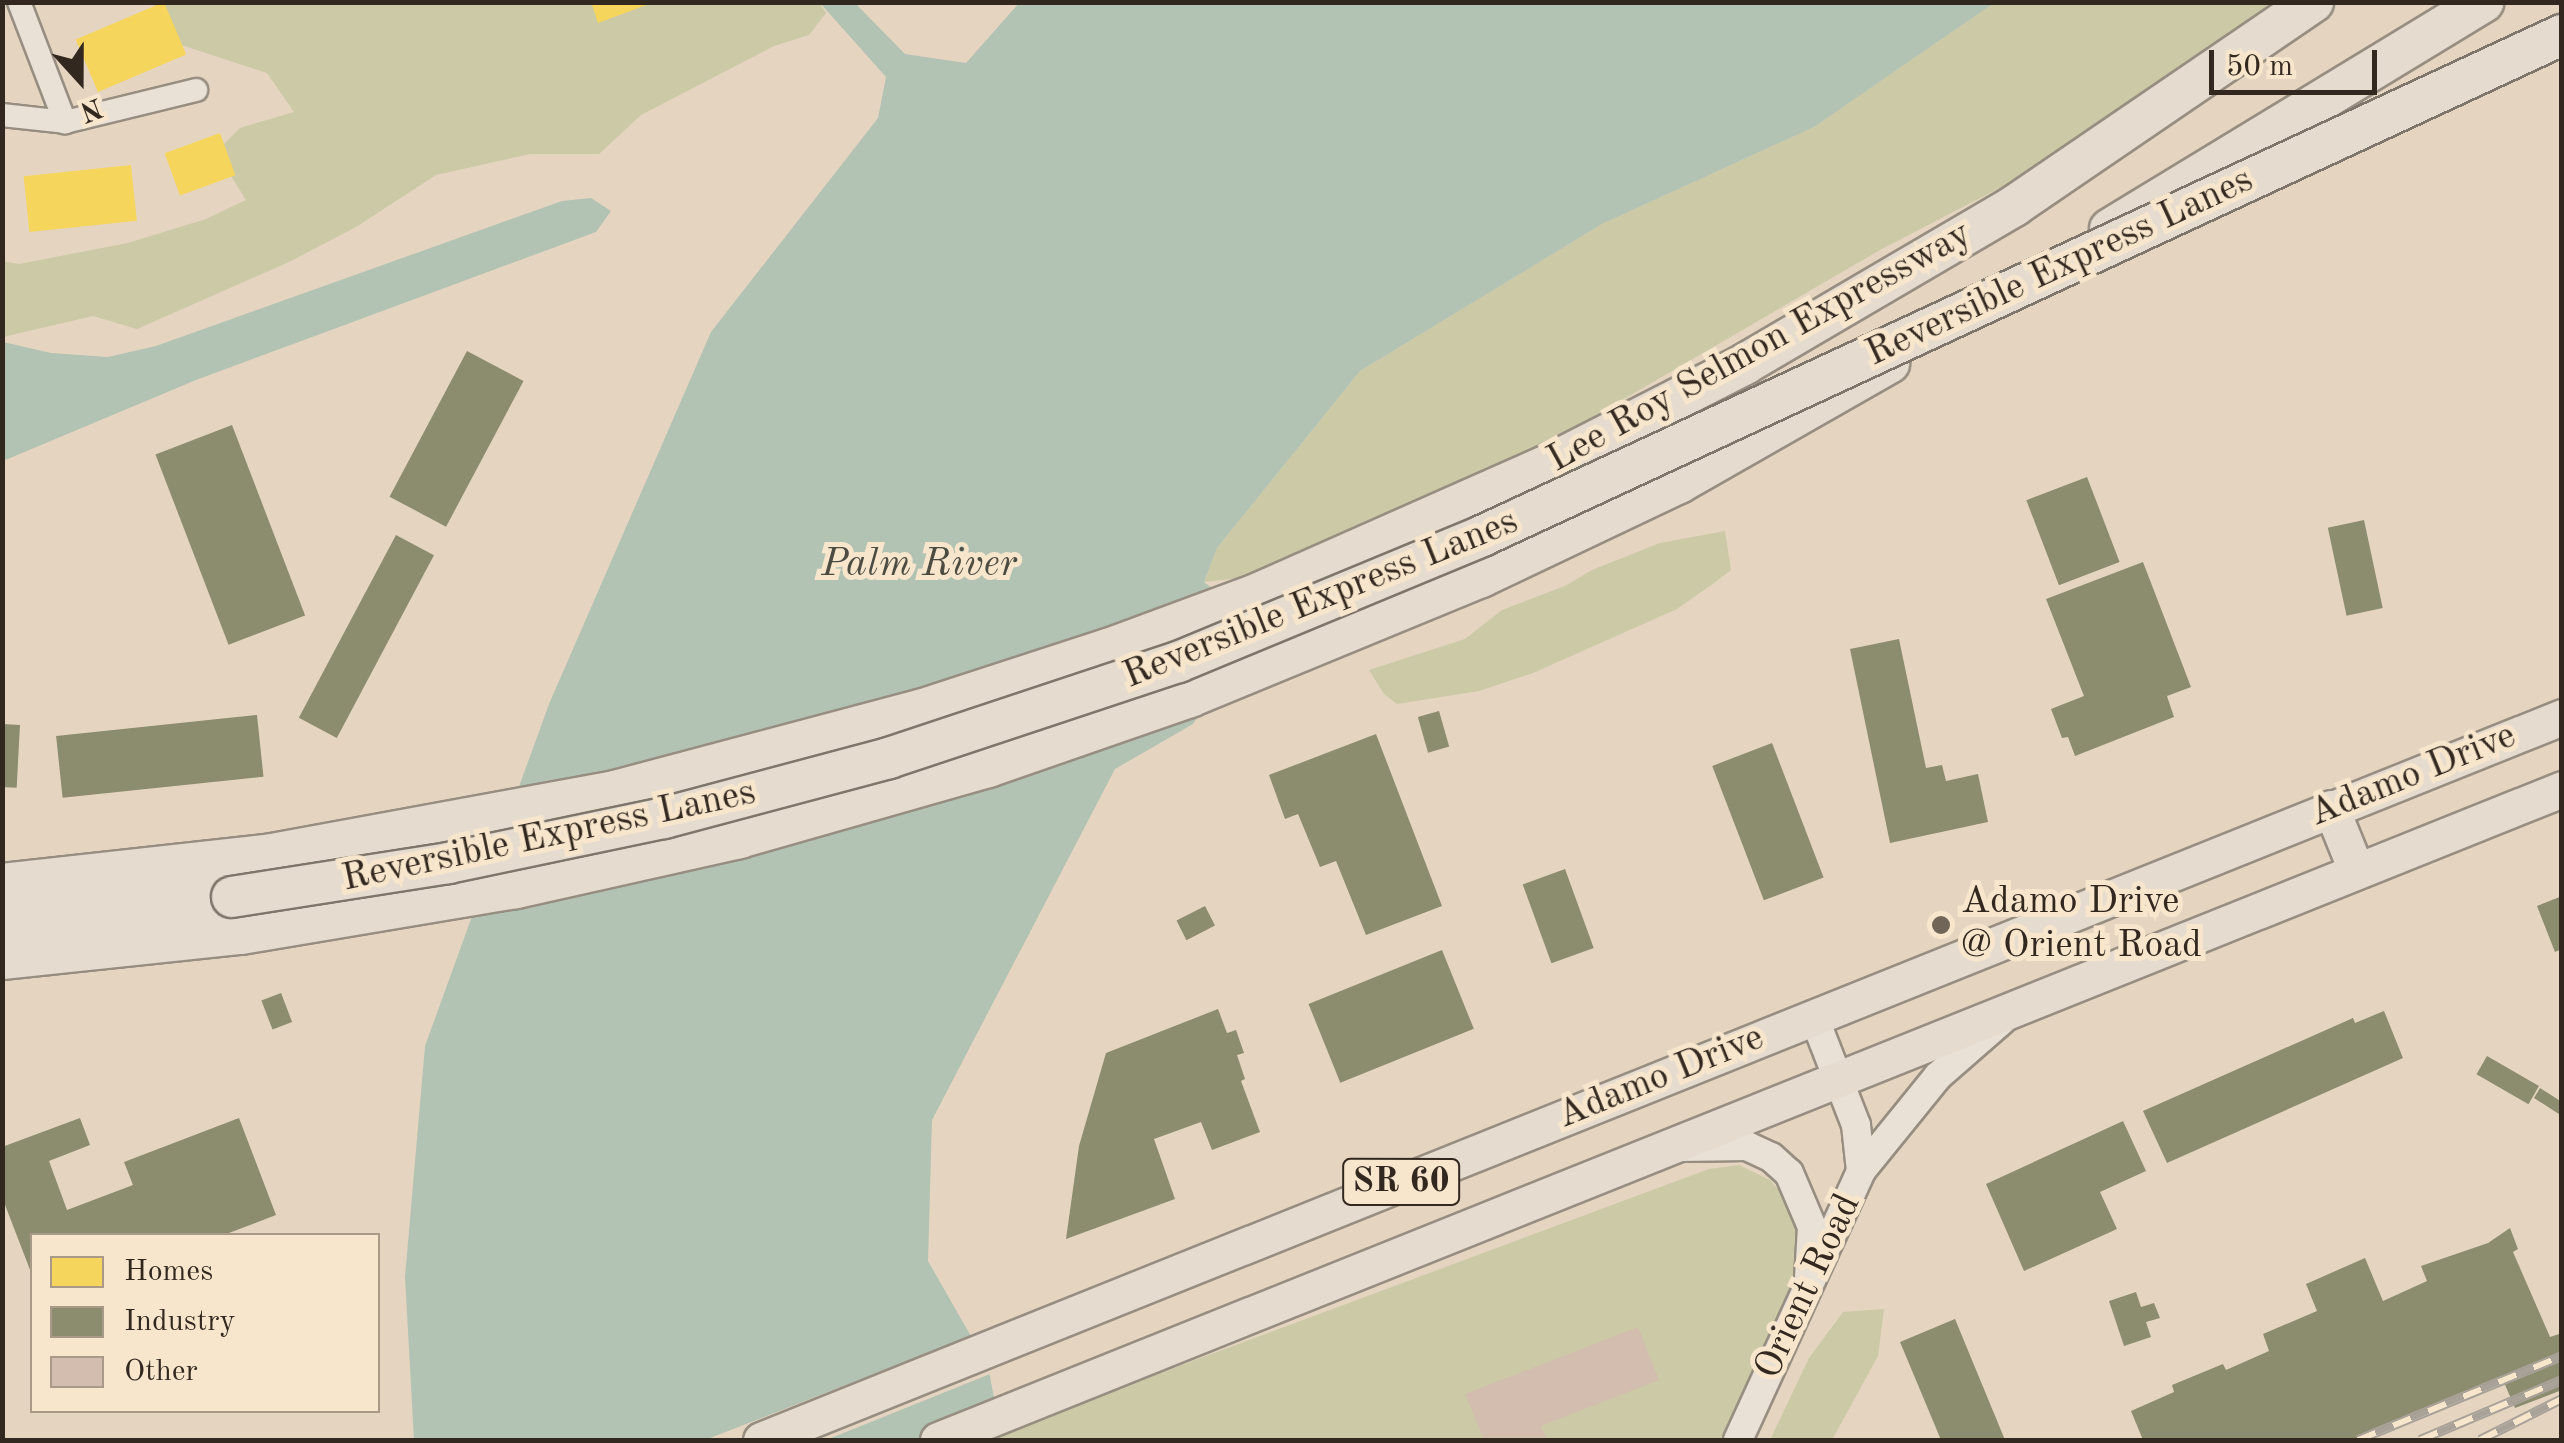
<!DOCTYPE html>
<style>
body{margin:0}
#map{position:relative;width:2564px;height:1443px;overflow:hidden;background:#e5d5c0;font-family:"Old Standard TT",serif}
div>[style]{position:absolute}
.green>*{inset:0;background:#cbc9a6}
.water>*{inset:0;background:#b2c2b3}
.pier>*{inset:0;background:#e5d5c0}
.homes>*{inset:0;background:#f6d55c;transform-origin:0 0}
.industry>*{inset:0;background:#8c8c6e;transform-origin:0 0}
.building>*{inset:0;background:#d3bdae}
.roads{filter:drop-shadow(2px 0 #978e81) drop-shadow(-2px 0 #978e81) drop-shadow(0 2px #978e81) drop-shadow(0 -2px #978e81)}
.minor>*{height:22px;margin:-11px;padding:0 11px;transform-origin:11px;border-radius:11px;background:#e9e1d6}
.tertiary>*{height:28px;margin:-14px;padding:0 14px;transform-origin:14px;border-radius:14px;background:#e9e1d6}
.primary>*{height:35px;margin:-17.5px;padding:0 17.5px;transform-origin:17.5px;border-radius:17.5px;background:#e5dccf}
.motorway>*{height:40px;margin:-20px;padding:0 20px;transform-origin:20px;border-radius:20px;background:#e5dccf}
.rail>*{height:10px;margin-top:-5px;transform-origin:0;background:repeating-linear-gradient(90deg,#f8e6cc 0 19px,#a9a299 0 38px);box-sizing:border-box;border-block:2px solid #a9a299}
.bridges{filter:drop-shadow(2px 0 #7f766b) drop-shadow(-2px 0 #7f766b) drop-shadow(0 2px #7f766b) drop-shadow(0 -2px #7f766b)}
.motorway-bridge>*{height:40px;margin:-20px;padding:0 20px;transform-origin:20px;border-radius:20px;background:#e5dccf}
.dots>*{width:28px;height:28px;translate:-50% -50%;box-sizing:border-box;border:5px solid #f8e6cc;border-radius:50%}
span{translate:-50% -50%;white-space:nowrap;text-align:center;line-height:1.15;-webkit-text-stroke:10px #f8e6cc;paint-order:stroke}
.shield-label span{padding:2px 8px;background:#f8e6cc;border:2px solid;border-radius:8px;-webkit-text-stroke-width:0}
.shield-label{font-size:35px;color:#322820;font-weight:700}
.street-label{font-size:38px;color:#322820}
.poi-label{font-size:38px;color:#322820}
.left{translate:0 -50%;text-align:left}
.water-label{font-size:40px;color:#4c4c43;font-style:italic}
.frame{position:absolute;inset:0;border:5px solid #322820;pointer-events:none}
.legend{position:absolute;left:30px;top:1233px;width:350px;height:180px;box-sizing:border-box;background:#f8e6cc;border:2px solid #a99a87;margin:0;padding:12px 18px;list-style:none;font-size:30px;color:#322820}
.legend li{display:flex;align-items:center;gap:20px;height:50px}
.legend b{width:50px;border:2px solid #a99a87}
.north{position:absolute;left:30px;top:30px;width:100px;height:100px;-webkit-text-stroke:8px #f8e6cc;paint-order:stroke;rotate:159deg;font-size:28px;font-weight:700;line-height:40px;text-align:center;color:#322820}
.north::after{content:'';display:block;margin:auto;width:35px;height:45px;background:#322820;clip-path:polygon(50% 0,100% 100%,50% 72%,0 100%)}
.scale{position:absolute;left:2209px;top:50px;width:168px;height:45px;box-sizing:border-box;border:5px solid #322820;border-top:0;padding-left:12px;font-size:30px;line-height:35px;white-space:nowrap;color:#322820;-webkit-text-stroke:8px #f8e6cc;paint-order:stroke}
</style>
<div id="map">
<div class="green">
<i style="clip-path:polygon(819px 2px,826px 13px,809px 35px,774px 46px,641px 115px,599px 154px,530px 154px,436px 175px,356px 227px,289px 262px,137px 329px,93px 316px,3px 337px,2px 261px,19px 264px,128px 243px,206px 219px,246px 200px,216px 152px,240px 128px,294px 112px,267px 73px,178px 44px,153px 3px)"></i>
<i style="clip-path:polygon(1994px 3px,2271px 3px,2013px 181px,1880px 250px,1531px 453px,1256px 576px,1204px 582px,1217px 548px,1360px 371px,1602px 224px,1814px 127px)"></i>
<i style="clip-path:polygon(1725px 531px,1731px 570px,1714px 583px,1677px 609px,1533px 673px,1479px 691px,1397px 704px,1384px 694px,1369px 670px,1465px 639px,1502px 610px,1565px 586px,1592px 570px,1660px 543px)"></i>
<i style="clip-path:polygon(1739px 1165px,1770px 1180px,1793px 1207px,1808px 1261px,1740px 1440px,999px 1440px,1001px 1433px,1056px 1412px,1709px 1169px)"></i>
<i style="clip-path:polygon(1884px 1309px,1878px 1356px,1832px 1440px,1770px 1440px,1809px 1358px,1843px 1312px)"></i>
</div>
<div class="water">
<i style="clip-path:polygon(820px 3px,855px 3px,905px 54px,966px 63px,1019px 3px,1994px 3px,1814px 127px,1602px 224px,1360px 371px,1217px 548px,1204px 582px,1247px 615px,1228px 672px,1193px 724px,1115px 769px,932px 1120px,928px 1261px,988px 1366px,998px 1419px,995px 1440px,414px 1440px,405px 1277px,425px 1046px,549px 704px,711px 332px,878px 118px,886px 77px)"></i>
<i style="clip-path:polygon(591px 198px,611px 211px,596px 232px,196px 380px,3px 461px,3px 342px,51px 353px,108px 357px,156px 346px,562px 201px)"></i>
</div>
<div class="pier">
<i style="clip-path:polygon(976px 1334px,995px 1372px,826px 1440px,705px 1440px)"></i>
</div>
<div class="homes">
<i style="left:164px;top:2px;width:57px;height:96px;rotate:67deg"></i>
<i style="clip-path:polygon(591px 2px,652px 2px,652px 3px,598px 23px)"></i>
<i style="left:220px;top:133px;width:45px;height:59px;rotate:70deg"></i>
<i style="left:131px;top:165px;width:56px;height:108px;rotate:84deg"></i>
</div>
<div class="industry">
<i style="left:467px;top:351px;width:64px;height:165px;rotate:28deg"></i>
<i style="left:232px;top:425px;width:204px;height:82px;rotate:69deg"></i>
<i style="left:2087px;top:477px;width:91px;height:65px;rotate:69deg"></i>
<i style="left:2364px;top:520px;width:90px;height:37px;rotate:78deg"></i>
<i style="left:396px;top:535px;width:43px;height:207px;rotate:28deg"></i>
<i style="clip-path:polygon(2143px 562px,2191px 687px,2167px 696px,2174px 717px,2075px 756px,2068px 737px,2062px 738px,2051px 709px,2084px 696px,2046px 599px)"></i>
<i style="clip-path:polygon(1899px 639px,1926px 768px,1942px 765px,1946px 781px,1978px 774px,1988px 822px,1890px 843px,1850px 649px)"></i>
<i style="left:1439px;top:711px;width:37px;height:22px;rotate:74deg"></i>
<i style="left:257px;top:715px;width:62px;height:202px;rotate:84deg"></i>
<i style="left:2px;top:724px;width:18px;height:63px;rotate:3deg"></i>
<i style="clip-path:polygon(1376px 734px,1442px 906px,1366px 935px,1336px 861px,1320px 867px,1298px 814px,1285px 819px,1269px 775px)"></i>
<i style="left:1772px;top:743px;width:144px;height:64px;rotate:69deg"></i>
<i style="left:1565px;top:869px;width:84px;height:45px;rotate:70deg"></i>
<i style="clip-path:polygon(2562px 896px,2562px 949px,2555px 952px,2537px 906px)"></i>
<i style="left:1205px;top:906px;width:22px;height:32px;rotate:63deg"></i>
<i style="left:1442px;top:950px;width:85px;height:144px;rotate:68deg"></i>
<i style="left:281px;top:993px;width:31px;height:21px;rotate:69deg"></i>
<i style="clip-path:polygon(1218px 1009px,1227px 1033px,1236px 1030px,1244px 1053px,1237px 1055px,1245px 1079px,1241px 1081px,1260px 1132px,1212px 1150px,1201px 1122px,1154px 1139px,1175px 1199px,1066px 1239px,1079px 1146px,1106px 1053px)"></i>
<i style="clip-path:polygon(2384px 1011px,2403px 1058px,2167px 1163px,2143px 1111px,2353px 1018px,2355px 1023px)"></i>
<i style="left:2487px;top:1056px;width:60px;height:21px;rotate:30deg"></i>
<i style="clip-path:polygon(2540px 1088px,2562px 1102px,2562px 1116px,2534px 1098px)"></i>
<i style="clip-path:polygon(80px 1118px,90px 1145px,49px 1161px,67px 1210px,133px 1185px,124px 1162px,239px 1118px,276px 1215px,221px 1236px,32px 1236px,32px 1275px,2px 1197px,2px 1147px)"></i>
<i style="clip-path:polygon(2123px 1121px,2146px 1171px,2100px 1192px,2117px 1229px,2024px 1271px,1986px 1184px)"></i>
<i style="clip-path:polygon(2510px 1228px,2518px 1249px,2513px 1252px,2550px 1337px,2559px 1334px,2562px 1341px,2562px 1390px,2515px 1408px,2503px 1380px,2358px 1440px,2143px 1440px,2131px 1411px,2174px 1392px,2172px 1385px,2223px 1364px,2226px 1370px,2269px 1351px,2263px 1334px,2317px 1311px,2306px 1284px,2365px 1258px,2383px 1301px,2427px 1281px,2421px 1266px,2488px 1243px)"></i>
<i style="clip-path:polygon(2136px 1292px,2141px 1307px,2154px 1303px,2160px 1318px,2146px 1322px,2151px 1337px,2124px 1346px,2109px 1301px)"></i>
<i style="clip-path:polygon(1955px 1319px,2005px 1440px,1941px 1440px,1900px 1342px)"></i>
</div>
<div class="building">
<i style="clip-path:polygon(1638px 1327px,1659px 1380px,1541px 1426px,1547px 1440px,1484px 1440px,1465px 1394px)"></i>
</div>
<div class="roads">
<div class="minor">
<i style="left:19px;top:2px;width:129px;rotate:69deg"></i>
<i style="left:2px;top:115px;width:63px;rotate:6.3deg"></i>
<i style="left:65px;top:122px;width:135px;rotate:-13.7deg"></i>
</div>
<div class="tertiary">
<i style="left:1679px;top:1147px;width:68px;rotate:-0.8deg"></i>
<i style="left:1747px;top:1146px;width:26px;rotate:25deg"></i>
<i style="left:1771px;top:1157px;width:24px;rotate:42deg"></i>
<i style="left:1789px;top:1173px;width:59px;rotate:66.9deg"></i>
<i style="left:1812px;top:1227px;width:50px;rotate:93.4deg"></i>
<i style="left:1861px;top:1171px;width:122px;rotate:-51deg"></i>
<i style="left:1938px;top:1076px;width:86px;rotate:-41.2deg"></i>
<i style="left:1738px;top:1440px;width:296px;rotate:-65.4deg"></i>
<i style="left:1861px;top:1171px;width:46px;rotate:-96.2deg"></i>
<i style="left:1856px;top:1125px;width:116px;rotate:-111.3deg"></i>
</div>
<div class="primary">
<i style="left:2331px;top:808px;width:67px;rotate:68deg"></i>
<i style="left:761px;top:1440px;width:1941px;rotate:-21.87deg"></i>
<i style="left:938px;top:1440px;width:1750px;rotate:-21.84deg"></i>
</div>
<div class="motorway">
<i style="left:2110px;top:229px;width:437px;rotate:-31.3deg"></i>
<i style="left:2px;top:884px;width:266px;rotate:-6.3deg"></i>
<i style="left:266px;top:855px;width:355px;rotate:-10.4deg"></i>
<i style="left:615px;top:791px;width:316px;rotate:-14.9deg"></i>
<i style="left:920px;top:710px;width:198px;rotate:-18deg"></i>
<i style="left:1108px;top:649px;width:161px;rotate:-20.3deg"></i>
<i style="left:1259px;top:593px;width:312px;rotate:-23.9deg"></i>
<i style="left:1544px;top:467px;width:226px;rotate:-27.1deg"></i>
<i style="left:1745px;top:364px;width:312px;rotate:-30.4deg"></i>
<i style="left:2014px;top:206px;width:362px;rotate:-34.3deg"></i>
<i style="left:2px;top:920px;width:231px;rotate:-5.7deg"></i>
<i style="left:2px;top:959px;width:240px;rotate:-6deg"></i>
<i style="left:241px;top:934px;width:279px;rotate:-9.5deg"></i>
<i style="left:516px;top:888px;width:229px;rotate:-12.6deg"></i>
<i style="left:739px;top:838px;width:259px;rotate:-15.9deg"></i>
<i style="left:988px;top:767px;width:214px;rotate:-19.1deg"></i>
<i style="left:1190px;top:697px;width:315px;rotate:-22.4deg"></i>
<i style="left:1481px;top:577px;width:219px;rotate:-25.4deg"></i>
<i style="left:1679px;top:483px;width:242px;rotate:-29.7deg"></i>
</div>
</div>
<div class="rail">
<i style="left:2358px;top:1440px;width:221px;rotate:-22.4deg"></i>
<i style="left:2420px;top:1440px;width:154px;rotate:-22.9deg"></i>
<i style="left:2480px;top:1440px;width:92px;rotate:-26.6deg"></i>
</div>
<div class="bridges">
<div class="motorway-bridge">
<i style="left:232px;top:897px;width:219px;rotate:-8.9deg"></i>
<i style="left:448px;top:863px;width:221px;rotate:-11.8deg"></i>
<i style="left:664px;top:818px;width:233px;rotate:-14.9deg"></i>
<i style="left:889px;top:758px;width:305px;rotate:-18.4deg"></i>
<i style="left:1178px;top:662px;width:329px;rotate:-22.5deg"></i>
<i style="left:1482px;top:536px;width:1191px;rotate:-24.89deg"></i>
</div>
</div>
<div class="dots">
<i style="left:1941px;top:925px;background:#716558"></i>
</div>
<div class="shield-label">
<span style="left:1401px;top:1182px">SR 60</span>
</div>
<div class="street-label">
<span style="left:2060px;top:268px;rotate:-25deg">Reversible Express Lanes</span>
<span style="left:1760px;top:348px;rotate:-29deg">Lee Roy Selmon Expressway</span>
<span style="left:1321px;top:600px;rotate:-22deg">Reversible Express Lanes</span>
<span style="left:2413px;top:776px;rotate:-22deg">Adamo Drive</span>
<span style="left:549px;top:837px;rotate:-12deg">Reversible Express Lanes</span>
<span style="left:1661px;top:1078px;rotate:-22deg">Adamo Drive</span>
<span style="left:1809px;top:1287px;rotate:-65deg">Orient Road</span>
</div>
<div class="poi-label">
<span class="left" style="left:1961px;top:925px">Adamo Drive<br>@ Orient Road</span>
</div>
<div class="water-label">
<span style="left:919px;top:565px">Palm River</span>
</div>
<div class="frame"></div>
<ul class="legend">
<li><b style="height:28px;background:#f6d55c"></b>Homes</li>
<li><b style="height:28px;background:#8c8c6e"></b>Industry</li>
<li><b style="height:28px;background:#d3bdae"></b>Other</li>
</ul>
<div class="north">N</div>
<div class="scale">50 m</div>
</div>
